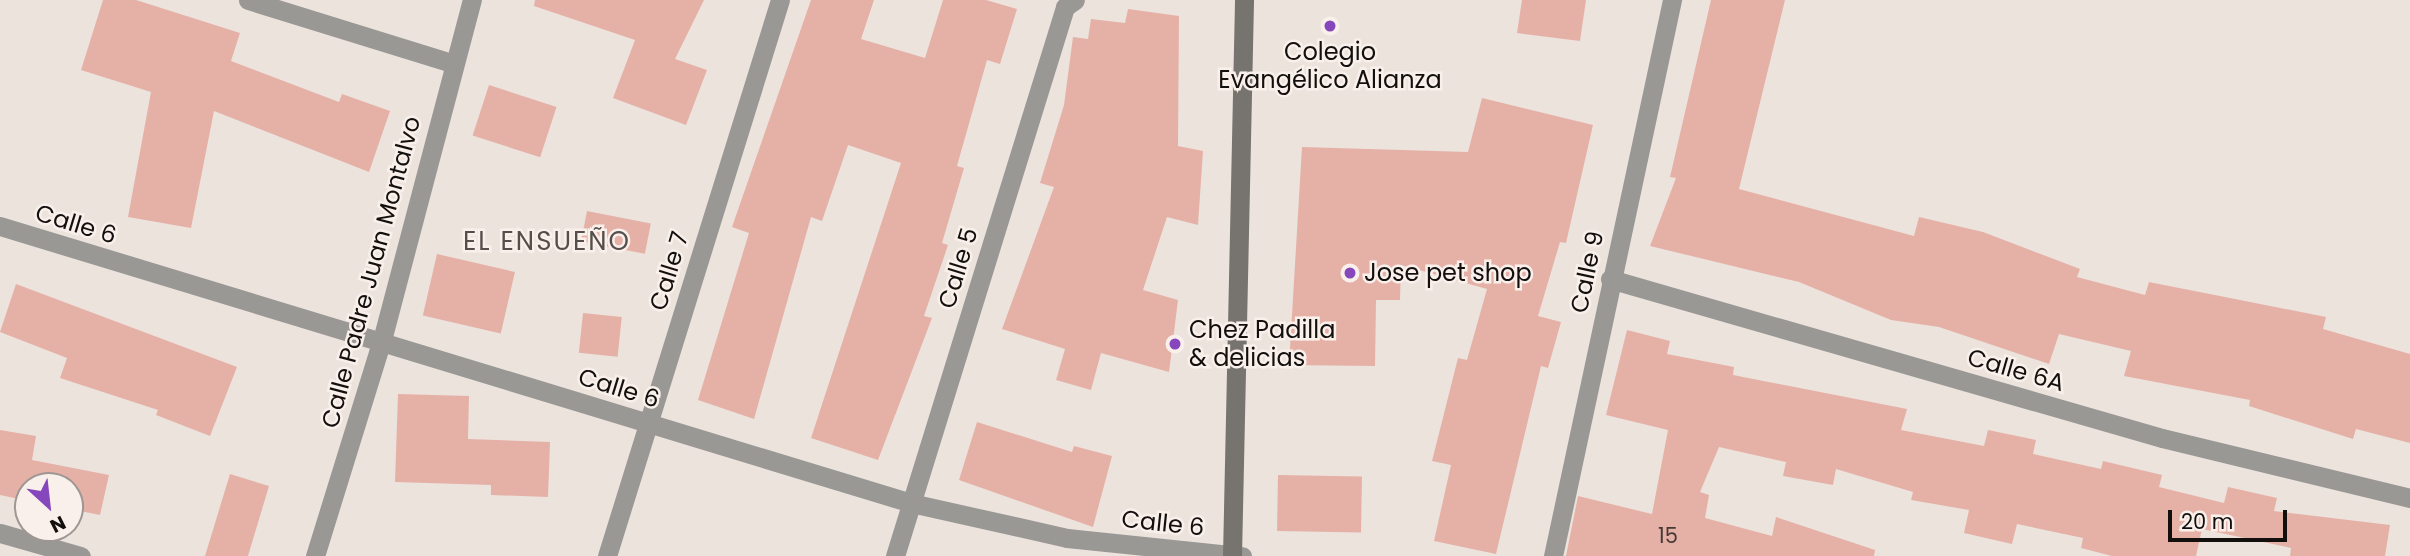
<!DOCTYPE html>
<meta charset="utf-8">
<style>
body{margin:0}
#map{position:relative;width:2410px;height:556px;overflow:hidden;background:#ece3dd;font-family:Poppins,sans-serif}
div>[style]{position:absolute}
.building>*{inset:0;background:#e5b1a7;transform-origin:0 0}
.minor>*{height:19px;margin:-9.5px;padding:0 9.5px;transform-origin:9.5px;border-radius:9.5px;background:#9a9895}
.secondary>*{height:19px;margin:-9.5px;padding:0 9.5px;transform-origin:9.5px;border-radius:9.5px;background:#77736e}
.dots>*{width:19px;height:19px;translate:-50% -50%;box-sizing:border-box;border:4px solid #f9f0eb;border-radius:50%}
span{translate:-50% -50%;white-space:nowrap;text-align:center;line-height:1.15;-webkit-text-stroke:5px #f9f0eb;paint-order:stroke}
.number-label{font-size:21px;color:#473834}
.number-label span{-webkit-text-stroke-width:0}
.poi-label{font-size:24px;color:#120f0d}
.left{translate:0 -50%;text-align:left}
.street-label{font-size:24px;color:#120f0d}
.neighbourhood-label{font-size:26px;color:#564e4a;letter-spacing:2px}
.north{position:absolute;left:14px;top:472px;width:70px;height:70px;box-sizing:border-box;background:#f9f0eb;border:2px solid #9d9692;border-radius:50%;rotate:153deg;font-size:19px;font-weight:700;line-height:28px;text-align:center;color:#120f0d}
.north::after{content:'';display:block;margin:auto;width:24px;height:32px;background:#8747bc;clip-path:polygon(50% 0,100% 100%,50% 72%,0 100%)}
.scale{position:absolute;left:2168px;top:510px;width:119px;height:32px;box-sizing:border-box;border:4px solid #120f0d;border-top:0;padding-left:9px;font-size:21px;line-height:24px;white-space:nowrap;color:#120f0d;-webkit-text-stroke:5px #f9f0eb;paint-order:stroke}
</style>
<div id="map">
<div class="building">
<i style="clip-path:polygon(103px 0,136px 0,240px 33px,231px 61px,339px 102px,342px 94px,390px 111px,369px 172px,214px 111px,191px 228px,128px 217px,151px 92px,81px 70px)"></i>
<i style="clip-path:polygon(535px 0,704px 0,675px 59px,707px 70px,686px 125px,613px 98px,635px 40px,534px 6px)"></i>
<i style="clip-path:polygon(811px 0,874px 0,861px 39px,925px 58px,943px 0,986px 0,1017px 9px,1000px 64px,987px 60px,957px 166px,964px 168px,942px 243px,948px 245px,924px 316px,932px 318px,878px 460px,811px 438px,901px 163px,848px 145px,822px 221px,811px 217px,754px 419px,698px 400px,749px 233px,732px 227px)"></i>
<i style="clip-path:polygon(1522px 0,1586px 0,1580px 41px,1517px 33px)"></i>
<i style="clip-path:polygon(1711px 0,1785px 0,1739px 189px,1914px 236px,1919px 217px,1983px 232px,2080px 269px,2077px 277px,2145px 295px,2149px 282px,2326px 317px,2323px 329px,2410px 354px,2410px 443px,2356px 429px,2353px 439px,2249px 406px,2250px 400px,2124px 376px,2131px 351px,2059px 334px,2049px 364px,1939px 327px,1891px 320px,1799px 282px,1650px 246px,1676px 178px,1670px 177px)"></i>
<i style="clip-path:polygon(1128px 9px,1179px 16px,1178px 146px,1203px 151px,1198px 225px,1167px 217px,1143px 290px,1178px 300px,1169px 372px,1101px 353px,1091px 390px,1056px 380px,1065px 349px,1002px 329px,1054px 187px,1040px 183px,1064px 105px,1073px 37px,1088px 39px,1091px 19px,1125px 23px)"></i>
<i style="left:489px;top:85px;width:71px;height:53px;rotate:18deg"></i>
<i style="clip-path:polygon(1482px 98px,1593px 125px,1566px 243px,1560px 242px,1538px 316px,1561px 322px,1548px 368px,1541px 366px,1496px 554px,1434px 541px,1451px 465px,1432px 461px,1458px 358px,1467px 360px,1487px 289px,1401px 265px,1400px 300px,1376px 300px,1375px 366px,1289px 365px,1302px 147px,1468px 152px)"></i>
<i style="left:587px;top:211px;width:65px;height:31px;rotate:11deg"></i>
<i style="left:437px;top:254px;width:80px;height:63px;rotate:13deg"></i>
<i style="clip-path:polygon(16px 284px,237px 367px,210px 436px,156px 415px,158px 410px,60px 378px,67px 358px,0 332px)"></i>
<i style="left:583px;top:313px;width:39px;height:40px;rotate:6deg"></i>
<i style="clip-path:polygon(1627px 330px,1670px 341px,1667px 354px,1734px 367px,1733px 375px,1907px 409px,1901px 430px,1984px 446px,1988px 430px,2036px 440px,2033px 454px,2101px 469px,2103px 461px,2162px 475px,2159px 487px,2224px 503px,2228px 487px,2277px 498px,2274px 511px,2390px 525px,2385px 556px,2290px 556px,2291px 548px,2202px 529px,2196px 556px,2112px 556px,2081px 548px,2083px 538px,2017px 524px,2012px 544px,1964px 533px,1969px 510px,1911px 500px,1913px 492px,1836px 469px,1833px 485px,1783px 476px,1786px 462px,1719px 447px,1700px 492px,1709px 495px,1705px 518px,1772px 536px,1776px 517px,1875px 550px,1874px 556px,1566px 556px,1578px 496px,1652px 514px,1668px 430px,1606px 415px)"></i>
<i style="clip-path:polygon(398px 394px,469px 396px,468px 439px,550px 442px,548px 497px,491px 495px,491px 485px,395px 482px)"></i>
<i style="clip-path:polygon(977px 422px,1072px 452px,1074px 446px,1112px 456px,1093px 527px,959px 480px)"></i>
<i style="clip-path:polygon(0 430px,36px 436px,32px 460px,109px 475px,100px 515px,70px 509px,70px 486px,28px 486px,28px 501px,0 495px)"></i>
<i style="clip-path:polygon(230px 474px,269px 486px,248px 556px,205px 556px)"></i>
<i style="left:1278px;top:475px;width:84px;height:56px;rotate:1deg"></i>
</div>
<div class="minor">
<i style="left:248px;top:0;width:214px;rotate:17.2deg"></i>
<i style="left:0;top:226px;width:952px;rotate:16.91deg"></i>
<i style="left:911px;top:503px;width:160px;rotate:12.6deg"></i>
<i style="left:1067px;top:538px;width:176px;rotate:5.9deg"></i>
<i style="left:1610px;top:279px;width:574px;rotate:16.07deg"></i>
<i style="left:2162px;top:438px;width:255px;rotate:13.6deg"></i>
<i style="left:0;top:533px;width:84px;rotate:15.9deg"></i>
<i style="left:315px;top:556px;width:226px;rotate:-72.8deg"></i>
<i style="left:382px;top:340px;width:352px;rotate:-75.2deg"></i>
<i style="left:607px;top:556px;width:582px;rotate:-72.72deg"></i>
<i style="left:895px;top:556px;width:575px;rotate:-72.79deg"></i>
<i style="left:1065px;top:7px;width:12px;rotate:-35deg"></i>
<i style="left:1553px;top:556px;width:569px;rotate:-77.92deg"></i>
</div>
<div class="secondary">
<i style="left:1232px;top:556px;width:556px;rotate:-88.76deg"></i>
</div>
<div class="dots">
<i style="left:1330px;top:26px;background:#8747bc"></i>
<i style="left:1350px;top:273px;background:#8747bc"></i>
<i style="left:1175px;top:344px;background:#8747bc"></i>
</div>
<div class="number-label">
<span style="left:1668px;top:536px">15</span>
</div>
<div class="poi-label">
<span style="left:1330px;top:66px">Colegio<br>Evangélico Alianza</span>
<span class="left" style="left:1364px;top:273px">Jose pet shop</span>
<span class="left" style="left:1189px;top:344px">Chez Padilla<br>&amp; delicias</span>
</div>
<div class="street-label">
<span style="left:76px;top:224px;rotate:17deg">Calle 6</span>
<span style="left:958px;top:268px;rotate:-73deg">Calle 5</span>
<span style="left:669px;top:271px;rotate:-73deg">Calle 7</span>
<span style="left:371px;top:272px;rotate:-75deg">Calle Padre Juan Montalvo</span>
<span style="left:1587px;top:272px;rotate:-78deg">Calle 9</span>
<span style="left:2016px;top:370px;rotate:16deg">Calle 6A</span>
<span style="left:619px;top:388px;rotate:17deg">Calle 6</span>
<span style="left:1163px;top:523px;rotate:6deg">Calle 6</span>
</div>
<div class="neighbourhood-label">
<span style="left:547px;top:242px">EL ENSUEÑO</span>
</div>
<div class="north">N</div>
<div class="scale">20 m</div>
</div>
